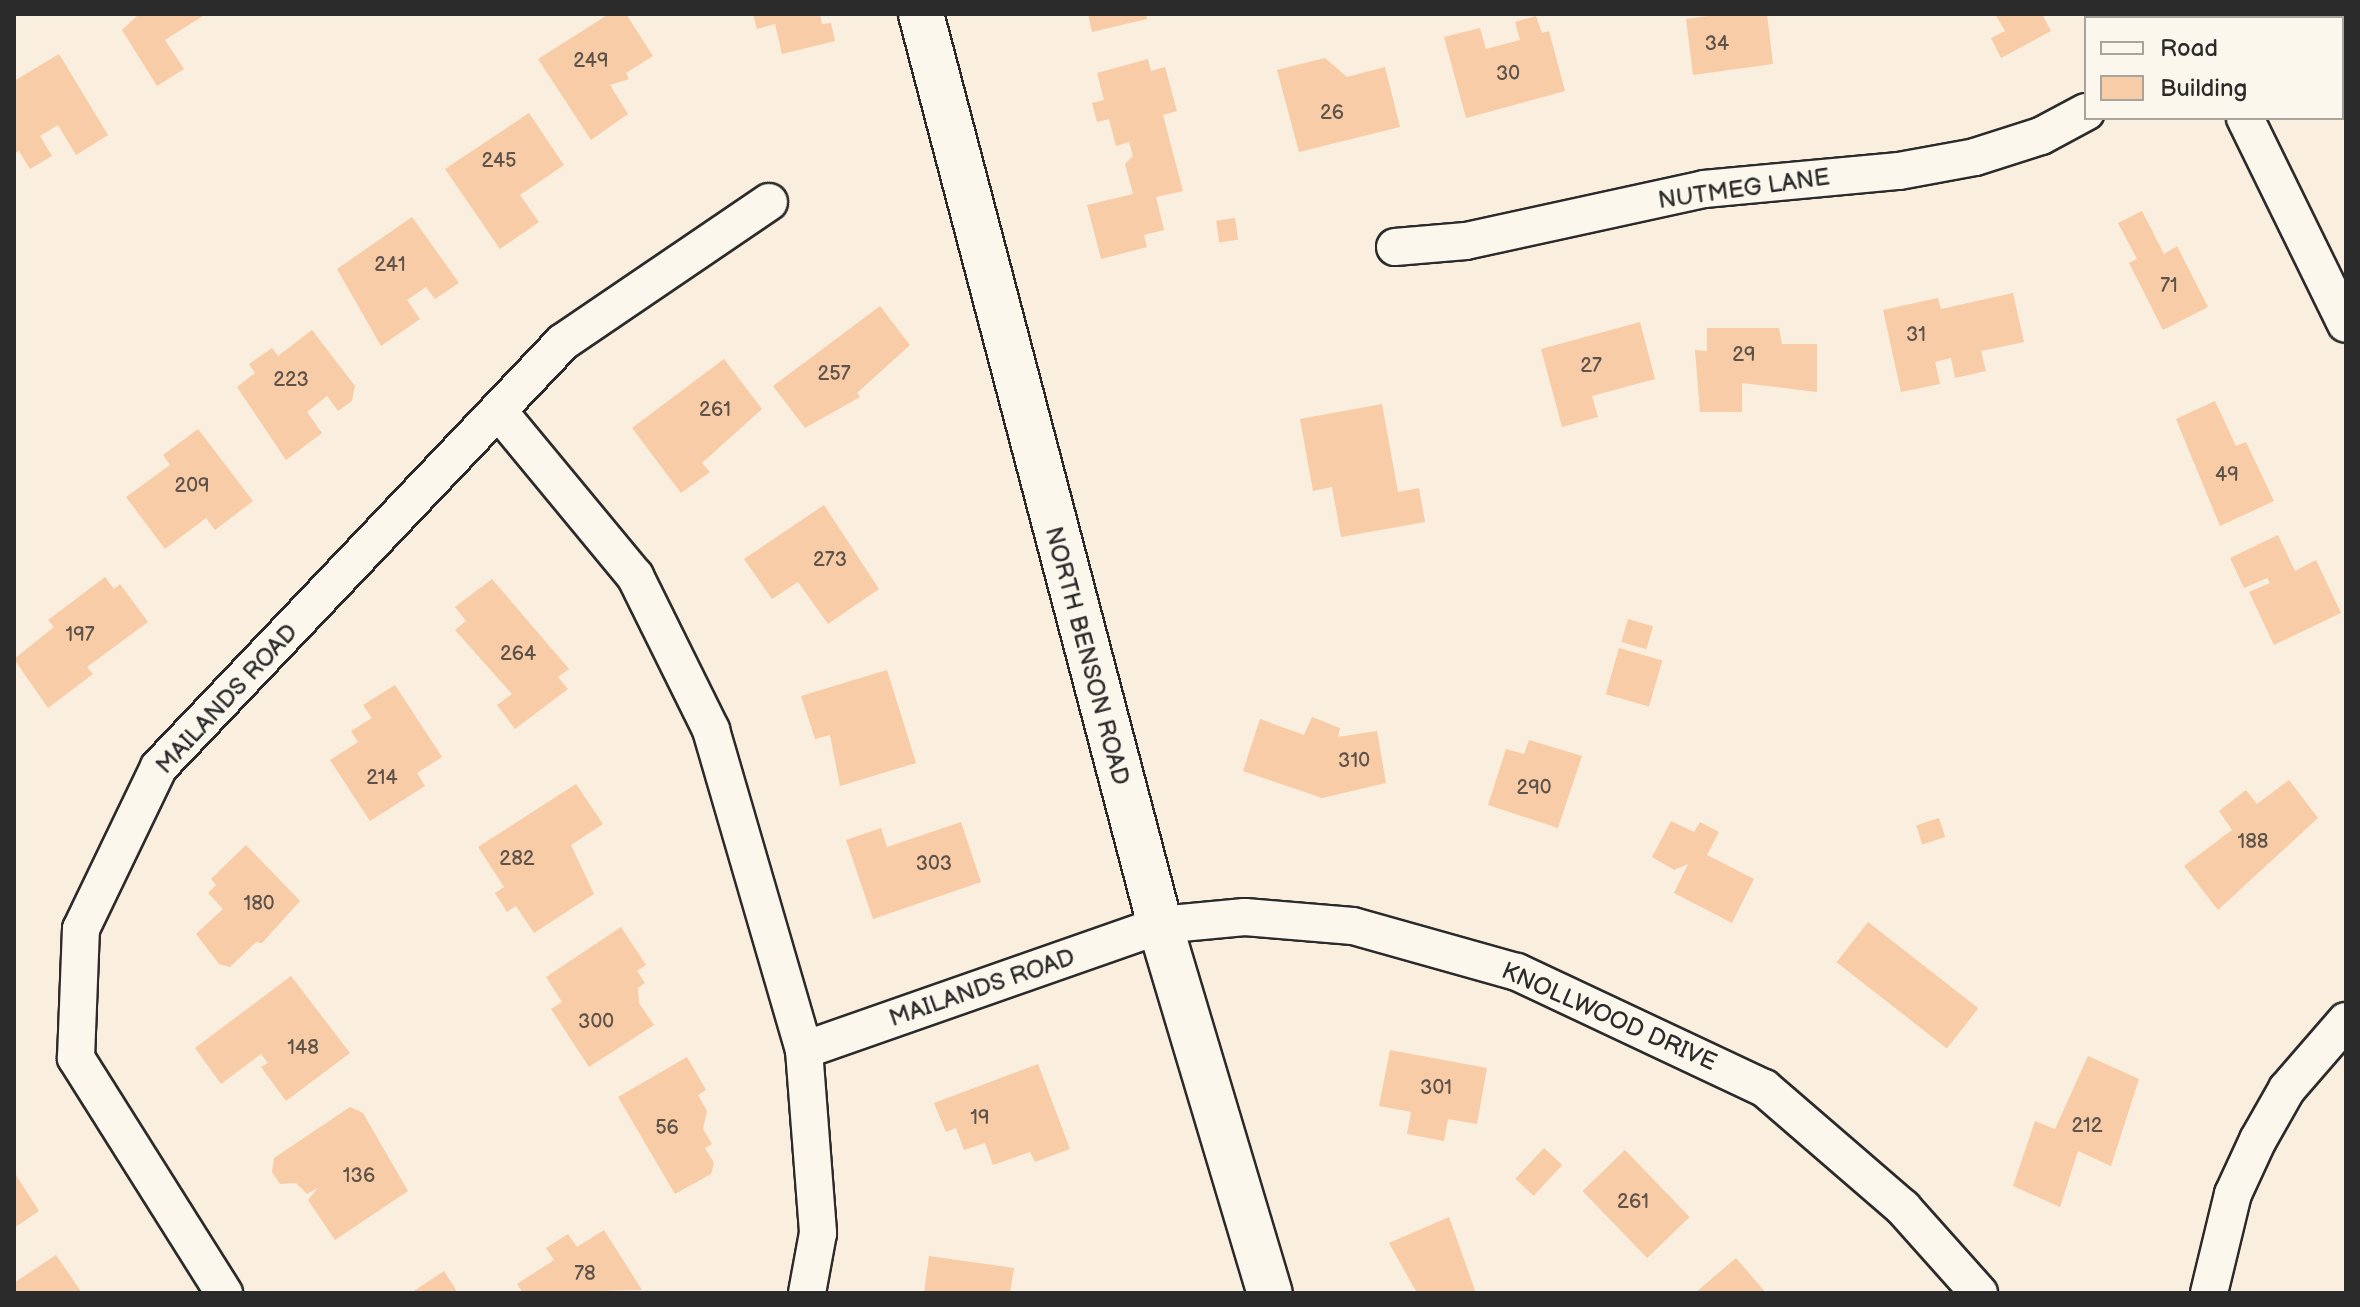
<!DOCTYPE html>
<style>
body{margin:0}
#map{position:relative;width:2360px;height:1307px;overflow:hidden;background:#faeede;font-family:"Balsamiq Sans",sans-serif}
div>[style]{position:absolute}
.building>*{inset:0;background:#f7cca6;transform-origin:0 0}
.roads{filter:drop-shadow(2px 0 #2b2b2b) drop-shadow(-2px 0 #2b2b2b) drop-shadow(0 2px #2b2b2b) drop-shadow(0 -2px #2b2b2b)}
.minor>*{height:36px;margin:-18px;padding:0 18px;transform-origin:18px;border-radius:18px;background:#fbf7ec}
.secondary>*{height:44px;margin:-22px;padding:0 22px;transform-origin:22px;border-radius:22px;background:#fbf7ec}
span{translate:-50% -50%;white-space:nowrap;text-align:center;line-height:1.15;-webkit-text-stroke:7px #fbf7ec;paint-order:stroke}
.number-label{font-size:20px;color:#5e534a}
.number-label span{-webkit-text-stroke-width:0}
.street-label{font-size:24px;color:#2b2b2b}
.frame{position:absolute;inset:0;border:16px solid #2b2b2b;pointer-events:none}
.legend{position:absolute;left:2084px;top:16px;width:260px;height:104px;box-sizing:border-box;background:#fbf7ec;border:2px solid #a8a59f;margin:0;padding:10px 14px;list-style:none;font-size:24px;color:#2b2b2b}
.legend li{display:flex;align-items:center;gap:16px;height:40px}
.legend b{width:40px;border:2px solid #a8a59f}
</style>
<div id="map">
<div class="building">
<i style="clip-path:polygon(139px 14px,206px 14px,165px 40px,184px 69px,157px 86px,122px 30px)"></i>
<i style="clip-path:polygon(609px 14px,626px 14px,653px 56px,626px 73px,629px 79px,610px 85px,628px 114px,591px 140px,538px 59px)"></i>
<i style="clip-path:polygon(753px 14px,820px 14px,822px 24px,831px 23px,835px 41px,782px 54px,775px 24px,757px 29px)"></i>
<i style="clip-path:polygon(1088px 14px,1146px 14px,1147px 19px,1092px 32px)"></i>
<i style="clip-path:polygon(1722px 14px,1767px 14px,1773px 64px,1693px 75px,1686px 19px)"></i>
<i style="clip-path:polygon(1995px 14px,2042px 14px,2051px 31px,2001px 58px,1991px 38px,2005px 31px)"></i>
<i style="clip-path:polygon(1536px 16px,1542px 33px,1549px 31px,1565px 91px,1466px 118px,1444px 37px,1480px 28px,1486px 49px,1520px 40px,1515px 22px)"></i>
<i style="clip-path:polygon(59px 54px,108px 135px,76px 155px,58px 125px,40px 136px,52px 156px,30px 169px,19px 151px,14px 154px,14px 81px)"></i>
<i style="clip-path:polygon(1325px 58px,1347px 77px,1385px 67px,1400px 127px,1299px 152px,1277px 70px)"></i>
<i style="clip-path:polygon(1148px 59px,1151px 71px,1165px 67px,1177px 111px,1163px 115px,1183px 191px,1156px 197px,1164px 230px,1144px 235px,1147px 247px,1101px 259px,1087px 205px,1133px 194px,1125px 164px,1133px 156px,1129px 142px,1116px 146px,1109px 119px,1097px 122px,1092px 103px,1104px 100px,1097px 73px)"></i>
<i style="clip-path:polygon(529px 113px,564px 165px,520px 195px,539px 222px,500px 249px,445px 169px)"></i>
<i style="clip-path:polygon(2142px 211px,2164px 254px,2177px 246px,2208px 307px,2163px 330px,2129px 263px,2137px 259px,2118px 223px)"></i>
<i style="clip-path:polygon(412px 217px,459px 283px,435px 299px,426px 287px,407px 300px,420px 319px,381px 346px,337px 269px)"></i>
<i style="left:1235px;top:218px;width:22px;height:19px;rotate:82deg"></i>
<i style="clip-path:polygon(2013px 293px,2024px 342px,1981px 351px,1986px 371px,1955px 378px,1951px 358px,1935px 362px,1940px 384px,1901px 392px,1883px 310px,1938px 298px,1941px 309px)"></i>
<i style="clip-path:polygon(880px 306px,910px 345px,857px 393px,860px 397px,805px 428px,773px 386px)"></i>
<i style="clip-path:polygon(1640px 322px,1655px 379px,1592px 396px,1598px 417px,1562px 427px,1541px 349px)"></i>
<i style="clip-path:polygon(1707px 328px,1779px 328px,1782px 344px,1817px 344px,1817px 392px,1742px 383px,1742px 412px,1700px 412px,1695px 350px,1707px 351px)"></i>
<i style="clip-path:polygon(312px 330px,355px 386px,352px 401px,338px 411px,327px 396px,307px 412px,322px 433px,286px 460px,237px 387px,255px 373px,249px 364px,272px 348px,278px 356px)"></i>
<i style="clip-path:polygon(724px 359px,762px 409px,702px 463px,710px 472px,681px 493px,632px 428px)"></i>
<i style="clip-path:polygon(2215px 401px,2236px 446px,2246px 442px,2274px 501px,2220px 526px,2176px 419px)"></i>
<i style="clip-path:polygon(1382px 404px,1398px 492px,1419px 488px,1425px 522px,1341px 537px,1332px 487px,1313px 491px,1300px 419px)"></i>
<i style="clip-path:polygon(198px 429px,253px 501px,215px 530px,206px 518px,165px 549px,126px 497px,170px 465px,163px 455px)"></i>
<i style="clip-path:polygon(824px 505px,879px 589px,828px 624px,798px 582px,772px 599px,744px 559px)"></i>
<i style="clip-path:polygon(2278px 535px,2295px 571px,2316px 560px,2341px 613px,2274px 645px,2249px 592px,2270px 583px,2267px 578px,2244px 588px,2230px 558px)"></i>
<i style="clip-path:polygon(105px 577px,114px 589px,120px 584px,148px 622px,87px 667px,93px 674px,48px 708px,14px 659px,54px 627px,48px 620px)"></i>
<i style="clip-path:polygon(492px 579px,569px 669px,558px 677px,568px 689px,515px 729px,497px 705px,512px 694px,455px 630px,466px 621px,455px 607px)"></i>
<i style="left:1628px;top:619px;width:26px;height:24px;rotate:16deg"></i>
<i style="left:1619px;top:648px;width:45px;height:48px;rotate:16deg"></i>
<i style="clip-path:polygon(887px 670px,916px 763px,840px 786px,830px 735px,815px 739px,801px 696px)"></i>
<i style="clip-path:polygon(395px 685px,442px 757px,417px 773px,425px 786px,370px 821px,330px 760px,358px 742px,351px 731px,372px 718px,363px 705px)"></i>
<i style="clip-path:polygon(1312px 717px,1340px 728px,1338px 737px,1377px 731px,1386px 783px,1322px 798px,1243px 771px,1260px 719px,1304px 735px)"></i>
<i style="clip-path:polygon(1529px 740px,1582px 756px,1558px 828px,1488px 805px,1506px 749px,1524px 754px)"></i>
<i style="clip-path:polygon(2289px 780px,2318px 818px,2218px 910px,2184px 866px,2232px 830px,2219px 811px,2246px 790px,2257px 804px)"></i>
<i style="clip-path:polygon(576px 784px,603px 824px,571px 845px,594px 894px,534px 933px,516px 906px,507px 912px,495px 893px,504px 887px,478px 847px)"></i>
<i style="left:1939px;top:818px;width:20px;height:24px;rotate:72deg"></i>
<i style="clip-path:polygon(1671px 821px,1694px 832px,1700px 822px,1719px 832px,1707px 855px,1754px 879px,1732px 923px,1674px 893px,1688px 864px,1674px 870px,1652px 857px)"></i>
<i style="clip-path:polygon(961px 822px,981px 882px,873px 919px,846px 840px,881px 828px,887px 847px)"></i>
<i style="clip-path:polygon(246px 845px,300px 901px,262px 943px,256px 942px,230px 967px,219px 964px,196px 934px,223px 909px,208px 893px,216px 885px,211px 879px)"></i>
<i style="left:1868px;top:922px;width:140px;height:51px;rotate:38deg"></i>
<i style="clip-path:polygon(621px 927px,646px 965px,637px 971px,645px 983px,638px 988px,639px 1003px,654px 1025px,589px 1067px,551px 1009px,562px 1002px,546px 977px)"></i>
<i style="clip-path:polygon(291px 976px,350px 1053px,286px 1101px,261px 1067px,268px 1063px,261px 1054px,221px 1084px,195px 1048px)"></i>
<i style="clip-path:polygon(1390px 1050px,1487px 1068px,1477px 1124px,1448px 1119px,1444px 1141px,1407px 1134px,1411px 1112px,1379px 1106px)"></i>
<i style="clip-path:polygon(2088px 1056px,2139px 1079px,2111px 1166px,2078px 1151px,2060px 1207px,2013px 1186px,2035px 1121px,2055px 1129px)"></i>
<i style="clip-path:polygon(687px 1057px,706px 1090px,698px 1095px,707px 1111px,703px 1129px,712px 1144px,705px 1148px,714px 1163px,711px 1174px,675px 1194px,618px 1097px)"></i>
<i style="clip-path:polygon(1038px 1064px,1070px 1149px,1035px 1162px,1030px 1152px,993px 1165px,985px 1143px,964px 1150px,956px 1128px,946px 1132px,934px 1103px)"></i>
<i style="clip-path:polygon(350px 1107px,363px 1113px,408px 1191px,335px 1240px,308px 1200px,318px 1188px,307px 1194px,296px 1183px,280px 1184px,272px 1172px,274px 1158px)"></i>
<i style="left:1544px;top:1148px;width:25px;height:42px;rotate:43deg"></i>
<i style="left:1625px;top:1150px;width:93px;height:59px;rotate:46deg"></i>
<i style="clip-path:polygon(16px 1175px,39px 1211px,14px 1228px,14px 1177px)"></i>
<i style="clip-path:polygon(1449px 1217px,1476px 1293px,1417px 1293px,1389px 1243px)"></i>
<i style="clip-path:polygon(604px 1230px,642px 1290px,523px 1293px,517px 1284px,554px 1260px,546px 1248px,568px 1234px,577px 1247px)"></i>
<i style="clip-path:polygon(56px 1255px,82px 1293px,14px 1293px,14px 1283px)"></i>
<i style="clip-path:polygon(929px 1256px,1014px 1268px,1010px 1293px,924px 1293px)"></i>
<i style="clip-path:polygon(1736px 1258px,1766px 1293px,1695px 1293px)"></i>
<i style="clip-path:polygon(444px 1271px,458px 1293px,411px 1293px)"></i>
</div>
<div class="roads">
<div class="minor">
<i style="left:2193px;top:14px;width:4px;rotate:63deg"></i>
<i style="left:2266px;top:18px;width:9px;rotate:-27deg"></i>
<i style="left:2245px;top:118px;width:229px;rotate:63.9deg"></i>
<i style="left:1395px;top:247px;width:71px;rotate:-4.8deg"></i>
<i style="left:1466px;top:241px;width:244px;rotate:-12.3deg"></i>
<i style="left:1704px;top:189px;width:196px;rotate:-5.3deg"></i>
<i style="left:1899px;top:171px;width:77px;rotate:-10.4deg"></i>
<i style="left:1975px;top:157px;width:69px;rotate:-17.7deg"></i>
<i style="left:2041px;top:136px;width:51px;rotate:-28.1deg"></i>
<i style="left:500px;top:413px;width:212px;rotate:50.4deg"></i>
<i style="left:635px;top:576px;width:172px;rotate:63.7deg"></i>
<i style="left:711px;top:730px;width:333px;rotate:73.8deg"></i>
<i style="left:804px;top:1050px;width:184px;rotate:85.6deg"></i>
<i style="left:818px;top:1233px;width:61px;rotate:100.4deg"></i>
<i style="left:804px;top:1050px;width:377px;rotate:-19.3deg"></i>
<i style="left:1160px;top:925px;width:85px;rotate:-5.4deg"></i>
<i style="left:1245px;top:917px;width:108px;rotate:4.8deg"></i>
<i style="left:1353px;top:926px;width:170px;rotate:15.7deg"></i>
<i style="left:1517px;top:972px;width:273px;rotate:25.2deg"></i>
<i style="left:1764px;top:1088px;width:184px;rotate:40.8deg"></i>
<i style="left:1903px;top:1208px;width:114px;rotate:48.2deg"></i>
<i style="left:224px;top:1293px;width:278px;rotate:-122.2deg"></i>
<i style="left:76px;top:1058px;width:129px;rotate:-87.8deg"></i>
<i style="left:81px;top:929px;width:180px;rotate:-64.3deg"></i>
<i style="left:159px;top:767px;width:586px;rotate:-46.45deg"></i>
<i style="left:563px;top:342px;width:249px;rotate:-34.2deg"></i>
<i style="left:2209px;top:1293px;width:102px;rotate:-76.4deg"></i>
<i style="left:2233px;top:1194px;width:60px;rotate:-65.2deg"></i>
<i style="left:2258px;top:1140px;width:59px;rotate:-60.4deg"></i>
<i style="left:2287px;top:1089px;width:90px;rotate:-49.1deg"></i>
</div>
<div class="secondary">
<i style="left:921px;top:14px;width:942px;rotate:75.3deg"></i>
<i style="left:1160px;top:925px;width:384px;rotate:73.4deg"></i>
</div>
</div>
<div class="number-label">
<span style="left:1717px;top:44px">34</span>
<span style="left:591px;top:61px">249</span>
<span style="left:1508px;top:74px">30</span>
<span style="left:1332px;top:113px">26</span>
<span style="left:499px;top:161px">245</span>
<span style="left:390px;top:265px">241</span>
<span style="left:2169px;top:286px">71</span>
<span style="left:1916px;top:335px">31</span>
<span style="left:1744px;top:355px">29</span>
<span style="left:1591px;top:366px">27</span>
<span style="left:834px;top:374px">257</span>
<span style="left:291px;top:380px">223</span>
<span style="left:715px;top:410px">261</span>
<span style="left:2227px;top:475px">49</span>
<span style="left:192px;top:486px">209</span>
<span style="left:830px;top:560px">273</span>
<span style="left:80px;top:635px">197</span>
<span style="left:518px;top:654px">264</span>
<span style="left:1354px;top:761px">310</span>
<span style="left:382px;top:778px">214</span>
<span style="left:1534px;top:788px">290</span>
<span style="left:2253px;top:842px">188</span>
<span style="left:517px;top:859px">282</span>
<span style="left:934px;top:864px">303</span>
<span style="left:259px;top:904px">180</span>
<span style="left:596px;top:1022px">300</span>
<span style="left:303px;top:1048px">148</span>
<span style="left:1436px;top:1088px">301</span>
<span style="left:980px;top:1118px">19</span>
<span style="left:2087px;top:1126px">212</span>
<span style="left:667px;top:1128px">56</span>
<span style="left:359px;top:1176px">136</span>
<span style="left:1633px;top:1202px">261</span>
<span style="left:585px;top:1274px">78</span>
</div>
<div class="street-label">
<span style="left:1744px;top:189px;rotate:-8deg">NUTMEG LANE</span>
<span style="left:1087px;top:656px;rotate:75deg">NORTH BENSON ROAD</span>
<span style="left:227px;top:699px;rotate:-47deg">MAILANDS ROAD</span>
<span style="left:982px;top:988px;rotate:-19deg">MAILANDS ROAD</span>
<span style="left:1609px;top:1017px;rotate:24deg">KNOLLWOOD DRIVE</span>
</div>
<div class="frame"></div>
<ul class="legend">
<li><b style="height:10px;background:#fbf7ec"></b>Road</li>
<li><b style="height:22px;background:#f7cca6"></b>Building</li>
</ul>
</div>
